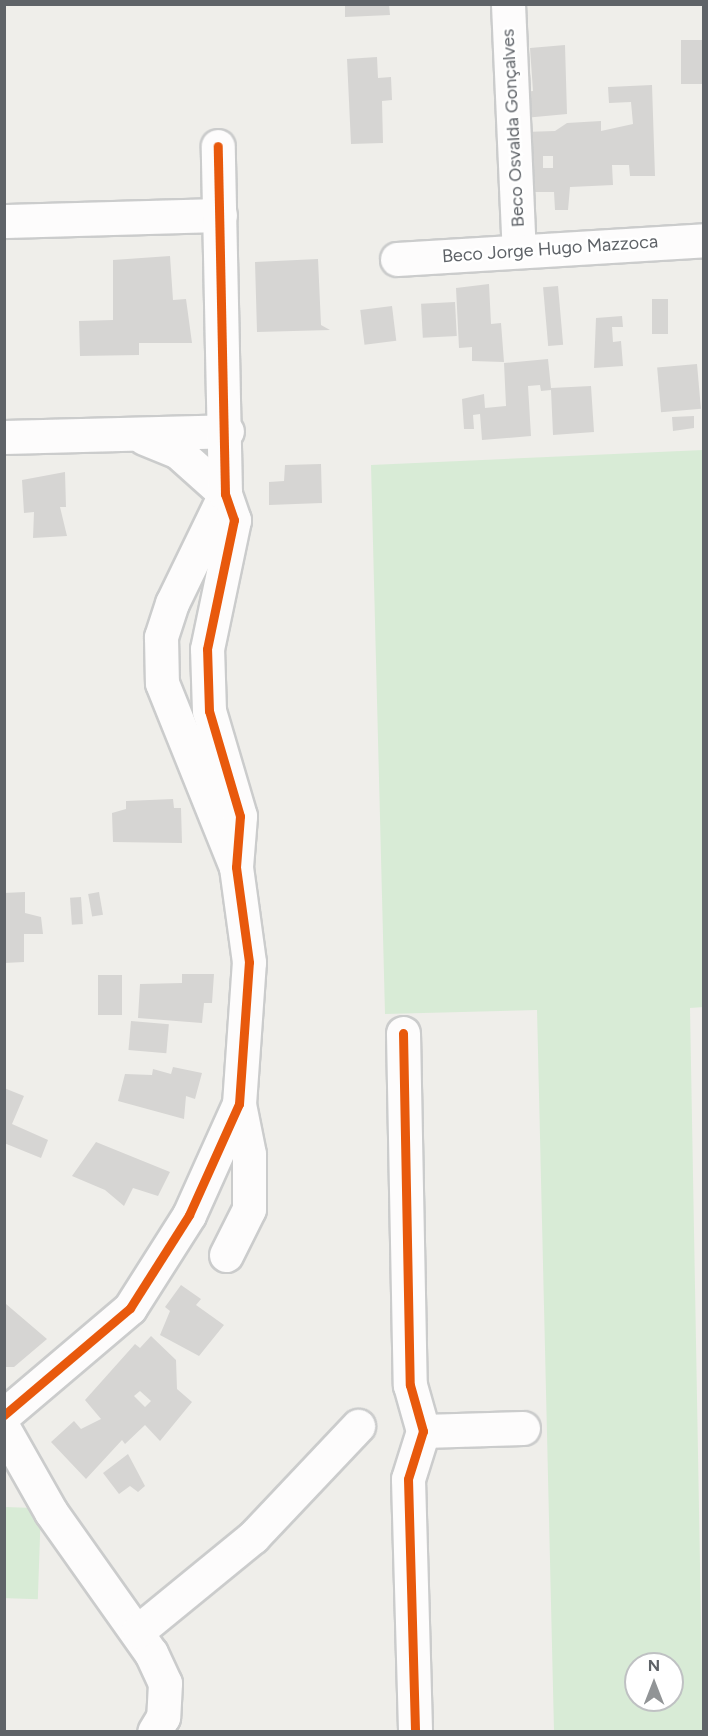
<!DOCTYPE html>
<meta charset="utf-8">
<style>
body{margin:0}
#map{position:relative;width:708px;height:1736px;overflow:hidden;background:#efeeea;font-family:Figtree,sans-serif}
div>[style]{position:absolute}
.green>*{inset:0;background:#d8ebd6;transform-origin:0 0}
.building>*{inset:0;background:#d6d5d3;transform-origin:0 0}
.roads{filter:drop-shadow(2px 0 #cbcccc) drop-shadow(-2px 0 #cbcccc) drop-shadow(0 2px #cbcccc) drop-shadow(0 -2px #cbcccc)}
.minor>*{height:33px;margin:-16.5px;padding:0 16.5px;transform-origin:16.5px;border-radius:16.5px;background:#fdfcfc}
.cycleway>*{height:9px;margin:-4.5px;padding:0 4.5px;transform-origin:4.5px;border-radius:4.5px;background:#e8590c}
span{translate:-50% -50%;white-space:nowrap;text-align:center;line-height:1.15;-webkit-text-stroke:5px #fff;paint-order:stroke}
.street-label{font-size:18px;color:#5f6368}
.frame{position:absolute;inset:0;border:6px solid #5f6368;pointer-events:none}
.north{position:absolute;left:624px;top:1652px;width:60px;height:60px;box-sizing:border-box;background:#fff;border:2px solid #bfc1c3;border-radius:50%;rotate:0deg;font-size:16px;font-weight:700;line-height:24px;text-align:center;color:#5f6368}
.north::after{content:'';display:block;margin:auto;width:21px;height:27px;background:#919496;clip-path:polygon(50% 0,100% 100%,50% 72%,0 100%)}
</style>
<div id="map">
<div class="green">
<i style="clip-path:polygon(evenodd,703px 450px,704px 1007px,690px 1008px,703px 1731px,554px 1731px,537px 1010px,385px 1014px,371px 465px,703px 450px,636px 1664px,672px 1664px,672px 1700px,636px 1700px,636px 1664px)"></i>
<i style="left:5px;top:1507px;width:36px;height:91px;rotate:2deg"></i>
</div>
<div class="building">
<i style="clip-path:polygon(345px 4px,389px 4px,390px 15px,345px 17px)"></i>
<i style="left:704px;top:40px;width:44px;height:23px;rotate:90deg"></i>
<i style="clip-path:polygon(565px 45px,567px 114px,524px 118px,523px 92px,533px 91px,530px 48px)"></i>
<i style="clip-path:polygon(377px 57px,378px 78px,391px 77px,392px 100px,382px 101px,383px 143px,351px 144px,347px 59px)"></i>
<i style="clip-path:polygon(evenodd,652px 85px,655px 176px,630px 176px,629px 165px,612px 165px,613px 185px,570px 187px,568px 210px,555px 210px,554px 192px,525px 192px,524px 132px,555px 131px,567px 123px,601px 121px,601px 131px,633px 124px,631px 102px,609px 103px,608px 87px,652px 85px,543px 156px,553px 156px,553px 168px,543px 168px,543px 156px)"></i>
<i style="clip-path:polygon(170px 256px,173px 300px,186px 299px,192px 343px,139px 343px,139px 355px,80px 356px,79px 321px,113px 320px,113px 260px)"></i>
<i style="clip-path:polygon(318px 259px,321px 325px,330px 330px,257px 332px,255px 262px)"></i>
<i style="clip-path:polygon(489px 284px,491px 324px,501px 323px,504px 362px,472px 361px,472px 347px,459px 348px,456px 288px)"></i>
<i style="left:558px;top:286px;width:59px;height:15px;rotate:85deg"></i>
<i style="left:652px;top:299px;width:16px;height:35px"></i>
<i style="left:455px;top:302px;width:34px;height:34px;rotate:87deg"></i>
<i style="left:392px;top:306px;width:35px;height:32px;rotate:83deg"></i>
<i style="clip-path:polygon(622px 316px,623px 327px,612px 327px,613px 342px,621px 341px,623px 366px,594px 368px,596px 318px)"></i>
<i style="clip-path:polygon(548px 359px,551px 388px,591px 386px,594px 432px,553px 435px,551px 390px,541px 391px,540px 385px,528px 386px,531px 436px,482px 440px,480px 414px,473px 415px,474px 429px,464px 429px,462px 399px,484px 394px,485px 408px,506px 406px,504px 363px)"></i>
<i style="left:697px;top:364px;width:45px;height:40px;rotate:85deg"></i>
<i style="clip-path:polygon(694px 416px,694px 428px,673px 431px,672px 417px)"></i>
<i style="clip-path:polygon(321px 464px,322px 503px,269px 505px,269px 482px,284px 481px,285px 465px)"></i>
<i style="clip-path:polygon(65px 472px,66px 507px,60px 507px,67px 536px,33px 538px,34px 512px,24px 513px,22px 480px)"></i>
<i style="clip-path:polygon(173px 799px,174px 808px,181px 808px,182px 843px,113px 842px,112px 813px,126px 809px,126px 801px)"></i>
<i style="clip-path:polygon(25px 892px,25px 913px,41px 917px,43px 934px,24px 934px,24px 962px,4px 963px,4px 893px)"></i>
<i style="left:99px;top:892px;width:23px;height:11px;rotate:80deg"></i>
<i style="left:81px;top:897px;width:27px;height:11px;rotate:86deg"></i>
<i style="clip-path:polygon(182px 974px,214px 974px,212px 1003px,204px 1003px,202px 1023px,138px 1018px,140px 984px,182px 983px)"></i>
<i style="left:98px;top:975px;width:24px;height:40px"></i>
<i style="left:131px;top:1021px;width:38px;height:29px;rotate:5deg"></i>
<i style="clip-path:polygon(173px 1067px,202px 1073px,195px 1099px,186px 1096px,184px 1119px,118px 1101px,125px 1074px,152px 1075px,153px 1069px,171px 1074px)"></i>
<i style="clip-path:polygon(4px 1088px,24px 1096px,12px 1124px,48px 1140px,41px 1158px,4px 1143px)"></i>
<i style="clip-path:polygon(96px 1142px,170px 1172px,158px 1196px,133px 1188px,124px 1206px,105px 1190px,72px 1176px)"></i>
<i style="clip-path:polygon(181px 1285px,201px 1299px,196px 1305px,224px 1325px,199px 1356px,160px 1335px,170px 1311px,165px 1307px)"></i>
<i style="clip-path:polygon(4px 1296px,6px 1304px,47px 1339px,14px 1367px,4px 1367px)"></i>
<i style="clip-path:polygon(evenodd,151px 1336px,176px 1360px,177px 1389px,192px 1402px,160px 1441px,145px 1425px,125px 1444px,122px 1440px,86px 1479px,51px 1442px,74px 1421px,81px 1429px,101px 1419px,85px 1400px,135px 1344px,140px 1348px,151px 1336px,140px 1391px,151px 1401px,145px 1407px,134px 1396px,140px 1391px)"></i>
<i style="clip-path:polygon(128px 1454px,145px 1486px,138px 1492px,130px 1486px,119px 1494px,103px 1473px)"></i>
</div>
<div class="roads">
<div class="minor">
<i style="left:508px;top:4px;width:247px;rotate:87.5deg"></i>
<i style="left:4px;top:221px;width:216px;rotate:-1.6deg"></i>
<i style="left:397px;top:259px;width:308px;rotate:-3.5deg"></i>
<i style="left:4px;top:437px;width:223px;rotate:-1.5deg"></i>
<i style="left:144px;top:438px;width:37px;rotate:22deg"></i>
<i style="left:178px;top:452px;width:63px;rotate:41.8deg"></i>
<i style="left:225px;top:494px;width:121px;rotate:115.9deg"></i>
<i style="left:172px;top:603px;width:36px;rotate:108deg"></i>
<i style="left:161px;top:637px;width:46px;rotate:88.8deg"></i>
<i style="left:162px;top:683px;width:196px;rotate:68.1deg"></i>
<i style="left:403px;top:1033px;width:352px;rotate:88.9deg"></i>
<i style="left:410px;top:1385px;width:48px;rotate:74.2deg"></i>
<i style="left:423px;top:1431px;width:50px;rotate:107.4deg"></i>
<i style="left:408px;top:1479px;width:253px;rotate:88.4deg"></i>
<i style="left:226px;top:1255px;width:51px;rotate:-63.4deg"></i>
<i style="left:249px;top:1209px;width:55px;rotate:-90deg"></i>
<i style="left:249px;top:1154px;width:51px;rotate:-101.3deg"></i>
<i style="left:4px;top:1415px;width:165px;rotate:-40.3deg"></i>
<i style="left:130px;top:1308px;width:110px;rotate:-57.6deg"></i>
<i style="left:189px;top:1215px;width:122px;rotate:-65.8deg"></i>
<i style="left:239px;top:1104px;width:142px;rotate:-86deg"></i>
<i style="left:249px;top:962px;width:96px;rotate:-97.8deg"></i>
<i style="left:236px;top:867px;width:51px;rotate:-85.5deg"></i>
<i style="left:240px;top:816px;width:109px;rotate:-106.4deg"></i>
<i style="left:209px;top:711px;width:62px;rotate:-91.8deg"></i>
<i style="left:207px;top:649px;width:132px;rotate:-78.2deg"></i>
<i style="left:234px;top:520px;width:28px;rotate:-109deg"></i>
<i style="left:225px;top:494px;width:348px;rotate:-91.2deg"></i>
<i style="left:4px;top:1429px;width:95px;rotate:60.5deg"></i>
<i style="left:51px;top:1512px;width:173px;rotate:54.7deg"></i>
<i style="left:151px;top:1653px;width:33px;rotate:65deg"></i>
<i style="left:165px;top:1683px;width:34px;rotate:93deg"></i>
<i style="left:163px;top:1717px;width:17px;rotate:121deg"></i>
<i style="left:423px;top:1431px;width:100px;rotate:-1.7deg"></i>
<i style="left:138px;top:1631px;width:149px;rotate:-39.3deg"></i>
<i style="left:253px;top:1537px;width:153px;rotate:-46.6deg"></i>
</div>
</div>
<div class="cycleway">
<i style="left:403px;top:1033px;width:352px;rotate:88.9deg"></i>
<i style="left:410px;top:1385px;width:48px;rotate:74.2deg"></i>
<i style="left:423px;top:1431px;width:50px;rotate:107.4deg"></i>
<i style="left:408px;top:1479px;width:253px;rotate:88.4deg"></i>
<i style="left:4px;top:1415px;width:165px;rotate:-40.3deg"></i>
<i style="left:130px;top:1308px;width:110px;rotate:-57.6deg"></i>
<i style="left:189px;top:1215px;width:122px;rotate:-65.8deg"></i>
<i style="left:239px;top:1104px;width:142px;rotate:-86deg"></i>
<i style="left:249px;top:962px;width:96px;rotate:-97.8deg"></i>
<i style="left:236px;top:867px;width:51px;rotate:-85.5deg"></i>
<i style="left:240px;top:816px;width:109px;rotate:-106.4deg"></i>
<i style="left:209px;top:711px;width:62px;rotate:-91.8deg"></i>
<i style="left:207px;top:649px;width:132px;rotate:-78.2deg"></i>
<i style="left:234px;top:520px;width:28px;rotate:-109deg"></i>
<i style="left:225px;top:494px;width:348px;rotate:-91.2deg"></i>
</div>
<div class="street-label">
<span style="left:513px;top:128px;rotate:-93deg">Beco Osvalda Gonçalves</span>
<span style="left:550px;top:249px;rotate:-4deg">Beco Jorge Hugo Mazzoca</span>
</div>
<div class="frame"></div>
<div class="north">N</div>
</div>
